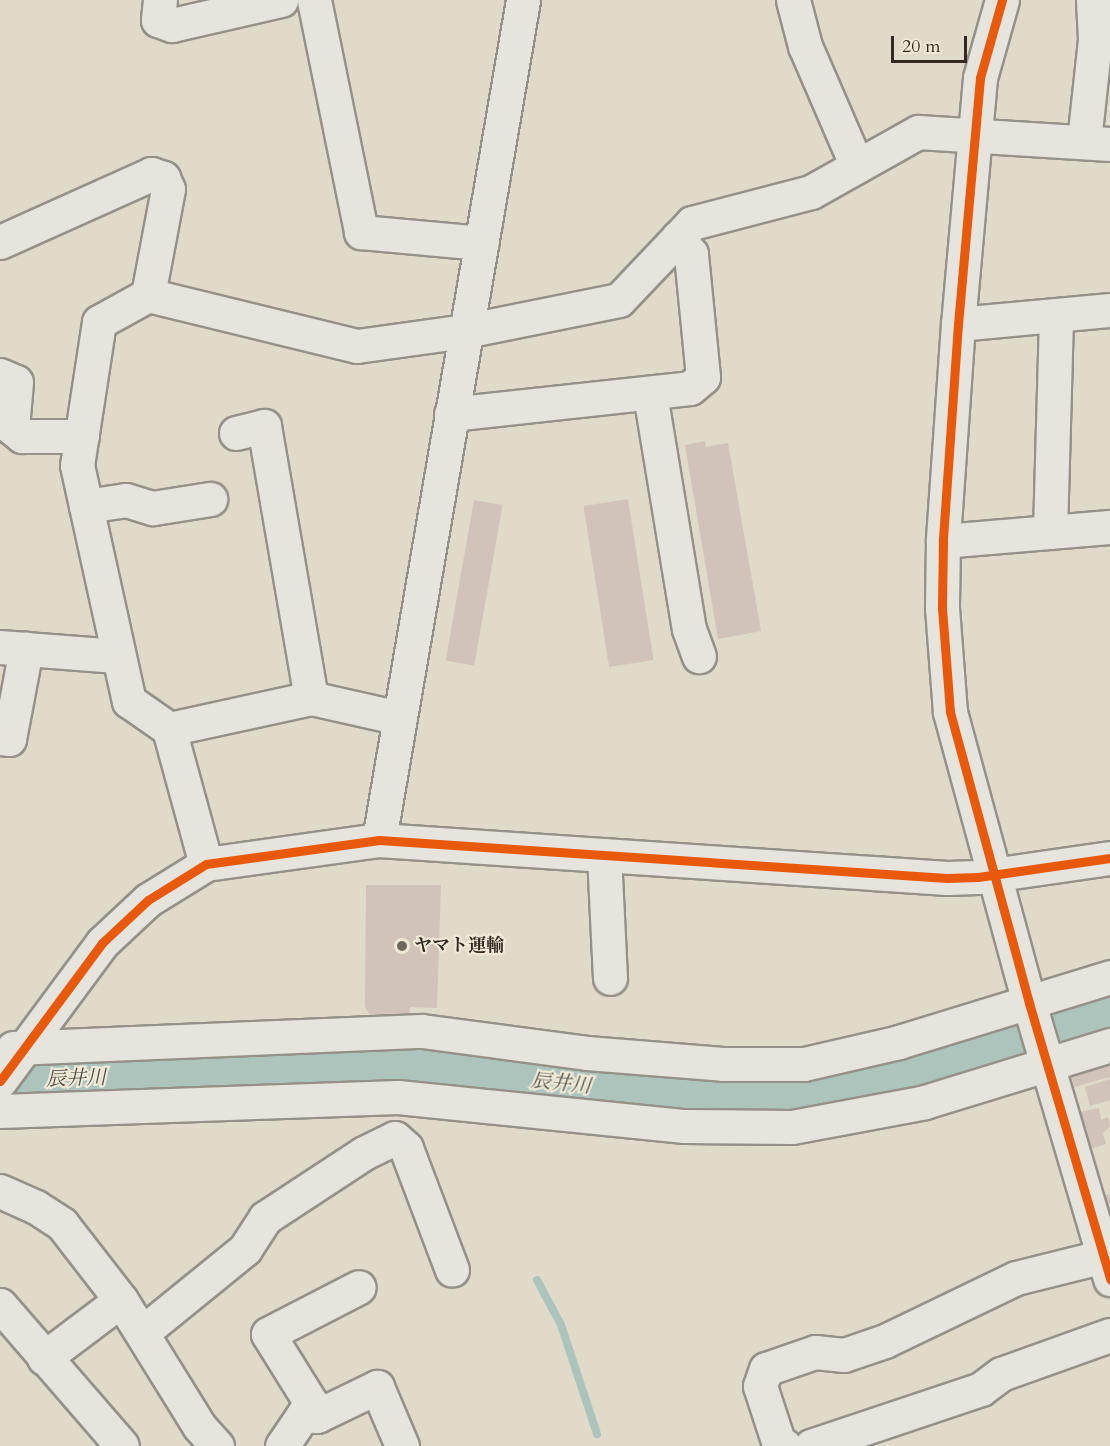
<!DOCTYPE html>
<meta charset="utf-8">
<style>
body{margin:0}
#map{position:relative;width:1110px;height:1446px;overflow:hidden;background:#e0dacb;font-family:Cardo,"Noto Serif JP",serif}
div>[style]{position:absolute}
.stream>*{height:8px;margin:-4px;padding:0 4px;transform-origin:4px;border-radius:4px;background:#adc4bc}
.river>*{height:46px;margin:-23px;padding:0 23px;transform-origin:23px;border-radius:23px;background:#adc4bc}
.building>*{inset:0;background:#d1c3b9;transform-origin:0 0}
.roads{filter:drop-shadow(2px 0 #969188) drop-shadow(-2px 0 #969188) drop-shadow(0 2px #969188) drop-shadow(0 -2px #969188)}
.minor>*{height:33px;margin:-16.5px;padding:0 16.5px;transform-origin:16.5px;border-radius:16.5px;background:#e7e4dd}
.cycleway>*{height:9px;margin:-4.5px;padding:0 4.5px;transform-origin:4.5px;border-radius:4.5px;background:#e8590c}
.dots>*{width:16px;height:16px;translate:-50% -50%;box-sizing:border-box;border:3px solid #f0e9d8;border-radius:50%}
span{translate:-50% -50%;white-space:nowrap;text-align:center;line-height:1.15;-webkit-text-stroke:4.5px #f0e9d8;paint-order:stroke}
.poi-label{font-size:18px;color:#342922;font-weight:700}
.left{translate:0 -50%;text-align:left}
.water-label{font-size:20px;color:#4d4e47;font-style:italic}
.scale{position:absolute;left:891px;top:36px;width:76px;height:27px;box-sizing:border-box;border:3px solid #342922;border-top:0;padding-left:8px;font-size:18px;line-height:21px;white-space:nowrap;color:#342922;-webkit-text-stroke:4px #f0e9d8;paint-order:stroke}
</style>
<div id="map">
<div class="stream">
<i style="left:537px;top:1280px;width:51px;rotate:61.9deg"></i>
<i style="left:561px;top:1325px;width:115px;rotate:71.7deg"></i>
</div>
<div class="river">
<i style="left:0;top:1080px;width:359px;rotate:-1.4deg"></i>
<i style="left:359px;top:1071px;width:114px;rotate:1.5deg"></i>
<i style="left:473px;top:1074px;width:247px;rotate:6deg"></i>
<i style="left:719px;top:1100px;width:67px"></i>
<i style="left:786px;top:1100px;width:81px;rotate:-9.2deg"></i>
<i style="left:866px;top:1087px;width:255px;rotate:-16.7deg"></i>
</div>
<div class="building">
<i style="clip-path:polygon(705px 441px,706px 447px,728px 443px,761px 631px,718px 639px,685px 445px)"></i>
<i style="left:628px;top:499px;width:163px;height:45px;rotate:81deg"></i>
<i style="left:474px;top:500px;width:29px;height:163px;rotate:10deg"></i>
<i style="clip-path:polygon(366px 885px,441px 885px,437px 1008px,410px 1007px,409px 1017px,374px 1024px,365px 1006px)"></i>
<i style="clip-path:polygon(1110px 1052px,1110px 1077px,1074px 1087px,1068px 1063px)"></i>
<i style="clip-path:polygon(1110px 1079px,1110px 1100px,1090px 1106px,1085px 1087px)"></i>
<i style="clip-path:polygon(1099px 1108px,1101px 1120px,1108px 1117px,1110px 1126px,1103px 1133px,1106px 1144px,1085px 1151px,1075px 1113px)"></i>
<i style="clip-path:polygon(1110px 1194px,1110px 1226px,1099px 1197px)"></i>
</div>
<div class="roads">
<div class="minor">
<i style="left:160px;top:0;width:20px;rotate:96deg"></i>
<i style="left:158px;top:20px;width:15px;rotate:20deg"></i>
<i style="left:172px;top:25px;width:112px;rotate:-12.9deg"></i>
<i style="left:314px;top:0;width:237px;rotate:78.5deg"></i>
<i style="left:361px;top:232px;width:121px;rotate:5.2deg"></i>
<i style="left:793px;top:0;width:48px;rotate:75.4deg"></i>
<i style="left:805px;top:46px;width:131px;rotate:66.6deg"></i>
<i style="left:1002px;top:0;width:81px;rotate:105.8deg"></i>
<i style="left:980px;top:78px;width:247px;rotate:95.1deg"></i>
<i style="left:958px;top:324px;width:218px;rotate:94deg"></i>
<i style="left:943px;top:541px;width:67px;rotate:90.9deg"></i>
<i style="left:942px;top:608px;width:104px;rotate:85.6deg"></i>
<i style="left:950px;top:712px;width:302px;rotate:74.8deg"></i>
<i style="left:1029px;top:1003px;width:288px;rotate:73.6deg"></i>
<i style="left:1084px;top:141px;width:103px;rotate:-83.8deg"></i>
<i style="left:1095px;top:39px;width:39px;rotate:-93deg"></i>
<i style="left:0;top:242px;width:166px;rotate:-24.2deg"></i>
<i style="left:151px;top:174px;width:13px;rotate:18deg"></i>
<i style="left:163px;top:178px;width:12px;rotate:66deg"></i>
<i style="left:168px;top:189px;width:108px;rotate:100.7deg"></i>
<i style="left:148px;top:295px;width:56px;rotate:151.1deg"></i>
<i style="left:99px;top:322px;width:145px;rotate:98.7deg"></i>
<i style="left:77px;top:465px;width:242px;rotate:77.6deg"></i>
<i style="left:129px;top:701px;width:49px;rotate:35deg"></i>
<i style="left:169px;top:729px;width:145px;rotate:-12.3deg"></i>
<i style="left:311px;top:698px;width:91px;rotate:12.7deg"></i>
<i style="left:148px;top:295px;width:215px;rotate:13.7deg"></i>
<i style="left:357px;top:346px;width:109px;rotate:-7.9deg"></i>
<i style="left:465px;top:331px;width:157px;rotate:-11.4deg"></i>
<i style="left:619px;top:300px;width:106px;rotate:-46.5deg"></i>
<i style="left:692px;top:223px;width:123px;rotate:-14.6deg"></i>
<i style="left:811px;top:192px;width:123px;rotate:-29.3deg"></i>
<i style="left:918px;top:132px;width:192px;rotate:3.6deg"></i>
<i style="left:958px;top:324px;width:153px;rotate:-5.3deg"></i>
<i style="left:0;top:375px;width:17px;rotate:24deg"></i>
<i style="left:16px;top:382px;width:46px;rotate:95deg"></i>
<i style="left:12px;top:428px;width:13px;rotate:39deg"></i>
<i style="left:22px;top:436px;width:60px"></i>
<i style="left:650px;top:394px;width:238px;rotate:80.6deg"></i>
<i style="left:689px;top:629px;width:29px;rotate:70deg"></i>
<i style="left:451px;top:414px;width:240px;rotate:-6.2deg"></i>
<i style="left:690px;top:388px;width:17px;rotate:-40deg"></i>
<i style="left:703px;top:377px;width:124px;rotate:-95.6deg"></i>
<i style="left:691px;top:254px;width:21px;rotate:-129deg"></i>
<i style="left:236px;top:433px;width:29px;rotate:-14deg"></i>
<i style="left:264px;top:426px;width:276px;rotate:80.2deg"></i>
<i style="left:86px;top:506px;width:40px;rotate:-8.5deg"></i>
<i style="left:126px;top:500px;width:28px;rotate:17deg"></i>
<i style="left:153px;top:508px;width:58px;rotate:-9deg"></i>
<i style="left:1050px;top:532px;width:217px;rotate:-88.4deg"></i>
<i style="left:943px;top:541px;width:168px;rotate:-4.8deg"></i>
<i style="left:0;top:647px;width:117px;rotate:4.4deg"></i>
<i style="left:169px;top:729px;width:140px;rotate:74.7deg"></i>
<i style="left:0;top:738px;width:9px;rotate:6deg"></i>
<i style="left:9px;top:739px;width:92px;rotate:-79.3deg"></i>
<i style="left:379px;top:840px;width:852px;rotate:-80.27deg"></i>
<i style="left:604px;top:855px;width:123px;rotate:87.2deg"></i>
<i style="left:13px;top:1048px;width:409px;rotate:-2.4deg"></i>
<i style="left:422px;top:1031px;width:166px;rotate:7.6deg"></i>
<i style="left:587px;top:1053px;width:136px;rotate:4.6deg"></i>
<i style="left:723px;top:1064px;width:81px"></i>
<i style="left:804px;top:1064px;width:98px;rotate:-13deg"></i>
<i style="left:899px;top:1042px;width:221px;rotate:-17.1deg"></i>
<i style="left:0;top:1081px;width:172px;rotate:-53.5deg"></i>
<i style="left:102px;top:943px;width:63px;rotate:-43.1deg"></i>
<i style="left:148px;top:900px;width:68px;rotate:-31.8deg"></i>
<i style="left:206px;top:864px;width:175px;rotate:-7.9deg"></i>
<i style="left:379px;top:840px;width:569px;rotate:3.83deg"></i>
<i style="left:947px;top:878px;width:31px;rotate:-2deg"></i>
<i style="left:978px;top:877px;width:133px;rotate:-8.2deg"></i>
<i style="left:0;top:1111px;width:398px;rotate:-2deg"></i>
<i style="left:398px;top:1097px;width:288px;rotate:5.8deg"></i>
<i style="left:685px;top:1126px;width:107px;rotate:0.5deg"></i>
<i style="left:792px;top:1127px;width:135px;rotate:-10.6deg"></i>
<i style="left:925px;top:1102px;width:194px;rotate:-17.1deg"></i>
<i style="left:0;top:1191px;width:39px;rotate:24deg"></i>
<i style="left:36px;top:1207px;width:31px;rotate:33deg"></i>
<i style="left:62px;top:1224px;width:96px;rotate:52.2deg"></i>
<i style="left:121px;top:1300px;width:148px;rotate:58.2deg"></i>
<i style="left:199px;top:1426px;width:27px;rotate:48deg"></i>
<i style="left:0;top:1305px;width:186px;rotate:49.1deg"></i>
<i style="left:143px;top:1332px;width:132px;rotate:-39.1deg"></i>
<i style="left:245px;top:1249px;width:37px;rotate:-57deg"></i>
<i style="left:265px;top:1218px;width:118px;rotate:-33.3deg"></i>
<i style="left:364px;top:1153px;width:34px;rotate:-26deg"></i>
<i style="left:395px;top:1138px;width:15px;rotate:42deg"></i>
<i style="left:406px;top:1148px;width:130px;rotate:69.3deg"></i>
<i style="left:44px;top:1358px;width:96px;rotate:-37deg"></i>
<i style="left:303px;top:1415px;width:14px;rotate:4deg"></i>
<i style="left:317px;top:1416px;width:67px;rotate:-25.8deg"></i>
<i style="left:377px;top:1387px;width:64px;rotate:67deg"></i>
<i style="left:282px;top:1446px;width:52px;rotate:-56deg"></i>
<i style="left:311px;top:1403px;width:81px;rotate:-121.9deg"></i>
<i style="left:268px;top:1334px;width:102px;rotate:-27.3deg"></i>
<i style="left:785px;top:1446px;width:6px;rotate:-162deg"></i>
<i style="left:779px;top:1444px;width:61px;rotate:-108.1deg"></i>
<i style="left:760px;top:1386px;width:18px;rotate:-71deg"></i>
<i style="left:766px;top:1369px;width:52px;rotate:-19.1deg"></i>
<i style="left:815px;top:1352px;width:29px;rotate:6deg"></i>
<i style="left:844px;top:1355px;width:43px;rotate:-18.9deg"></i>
<i style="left:885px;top:1341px;width:145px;rotate:-25.7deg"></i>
<i style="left:1016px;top:1278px;width:91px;rotate:-14deg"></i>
<i style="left:811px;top:1446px;width:179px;rotate:-18.5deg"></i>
<i style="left:981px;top:1389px;width:25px;rotate:-37deg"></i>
<i style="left:1001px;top:1374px;width:116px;rotate:-19.7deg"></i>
</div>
</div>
<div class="cycleway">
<i style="left:1002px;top:0;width:81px;rotate:105.8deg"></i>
<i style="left:980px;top:78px;width:247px;rotate:95.1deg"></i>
<i style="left:958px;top:324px;width:218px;rotate:94deg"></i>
<i style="left:943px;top:541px;width:67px;rotate:90.9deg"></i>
<i style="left:942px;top:608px;width:104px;rotate:85.6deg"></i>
<i style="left:950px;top:712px;width:302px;rotate:74.8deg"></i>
<i style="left:1029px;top:1003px;width:288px;rotate:73.6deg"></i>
<i style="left:0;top:1081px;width:172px;rotate:-53.5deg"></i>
<i style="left:102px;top:943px;width:63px;rotate:-43.1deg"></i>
<i style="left:148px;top:900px;width:68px;rotate:-31.8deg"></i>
<i style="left:206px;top:864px;width:175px;rotate:-7.9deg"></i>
<i style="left:379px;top:840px;width:569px;rotate:3.83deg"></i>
<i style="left:947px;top:878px;width:31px;rotate:-2deg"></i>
<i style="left:978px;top:877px;width:133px;rotate:-8.2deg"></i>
</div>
<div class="dots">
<i style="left:402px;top:946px;background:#70675d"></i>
</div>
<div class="poi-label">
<span class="left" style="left:414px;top:946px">ヤマト運輸</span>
</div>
<div class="water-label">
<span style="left:76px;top:1078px;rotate:-2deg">辰井川</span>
<span style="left:561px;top:1083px;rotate:6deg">辰井川</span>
</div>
<div class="scale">20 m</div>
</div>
